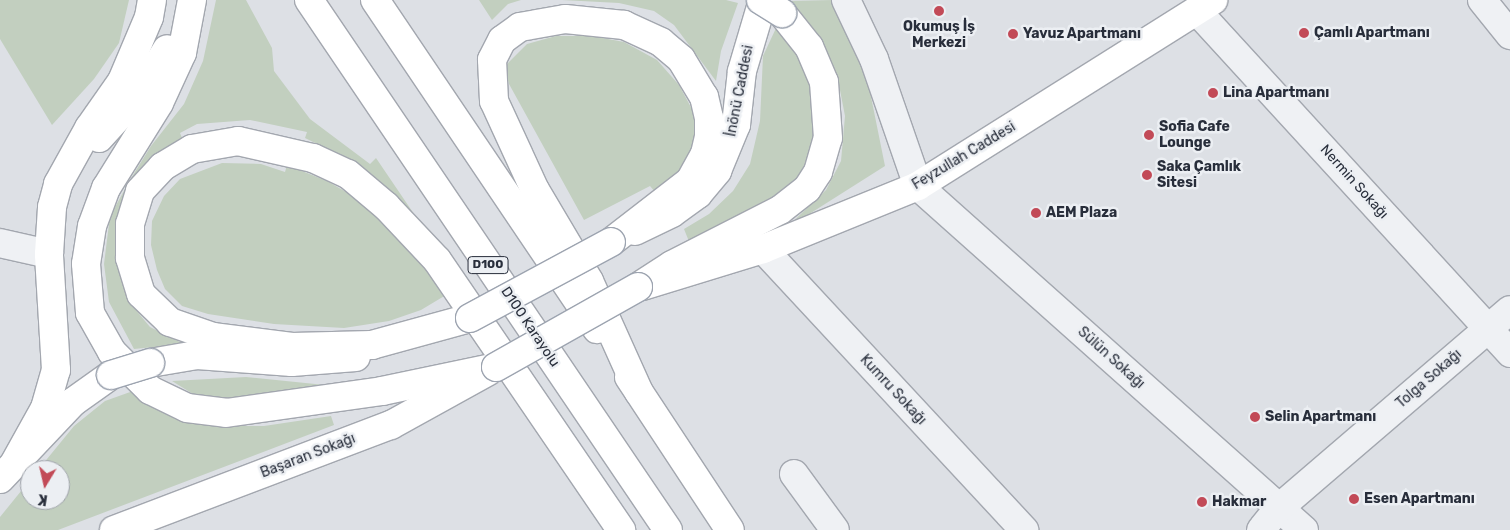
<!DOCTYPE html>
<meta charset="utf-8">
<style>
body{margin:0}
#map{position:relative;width:1510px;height:530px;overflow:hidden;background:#dde0e5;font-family:Rubik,sans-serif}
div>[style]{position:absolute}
.green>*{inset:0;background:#c2cfbf}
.roads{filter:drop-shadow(1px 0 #a3a7af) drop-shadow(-1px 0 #a3a7af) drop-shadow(0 1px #a3a7af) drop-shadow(0 -1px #a3a7af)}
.minor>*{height:28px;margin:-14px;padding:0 14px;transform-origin:14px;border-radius:14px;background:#eff1f4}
.major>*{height:28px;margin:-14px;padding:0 14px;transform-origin:14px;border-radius:14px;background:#fff}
.highway>*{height:28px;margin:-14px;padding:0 14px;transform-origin:14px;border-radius:14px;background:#fff}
.bridges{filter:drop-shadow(1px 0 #9da4b0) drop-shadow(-1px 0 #9da4b0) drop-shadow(0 1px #9da4b0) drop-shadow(0 -1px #9da4b0)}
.major-bridge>*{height:28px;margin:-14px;padding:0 14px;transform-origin:14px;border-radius:14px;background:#fff}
.highway-bridge>*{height:28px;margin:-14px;padding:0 14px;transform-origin:14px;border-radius:14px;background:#fff}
.dots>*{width:14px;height:14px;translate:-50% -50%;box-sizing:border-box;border:2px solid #eceff3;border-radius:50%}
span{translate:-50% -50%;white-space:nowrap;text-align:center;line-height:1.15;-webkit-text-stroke:5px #eceff3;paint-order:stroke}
.shield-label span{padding:1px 4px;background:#eceff3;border:1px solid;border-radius:4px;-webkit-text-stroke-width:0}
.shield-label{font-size:12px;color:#282e3b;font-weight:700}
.poi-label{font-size:14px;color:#282e3b;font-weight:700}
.left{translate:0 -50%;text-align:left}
.street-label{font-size:14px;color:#282e3b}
.north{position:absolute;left:20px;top:460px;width:50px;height:50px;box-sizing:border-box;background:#eceff3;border:1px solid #9ea2a9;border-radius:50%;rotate:189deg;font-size:14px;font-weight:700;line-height:20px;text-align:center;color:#282e3b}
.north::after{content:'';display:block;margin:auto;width:18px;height:22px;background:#c24a57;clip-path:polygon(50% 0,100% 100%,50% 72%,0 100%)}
</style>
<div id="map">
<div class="green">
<i style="clip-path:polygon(0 0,129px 0,119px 43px,94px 79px,52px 125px,0 39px)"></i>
<i style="clip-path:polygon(216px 0,246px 0,272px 48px,274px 71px,310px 119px,370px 164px,376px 158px,414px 214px,362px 166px,305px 138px,307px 132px,250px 120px,197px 124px,180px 133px,182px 138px,159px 152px,130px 180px,118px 216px,115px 253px,122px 283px,135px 309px,150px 327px,184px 344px,134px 349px,109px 302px,104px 264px,110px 216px,130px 180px,151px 146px,184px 104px,203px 61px)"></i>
<i style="clip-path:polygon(479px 0,521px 0,508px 4px,492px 20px)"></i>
<i style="clip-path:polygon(562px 0,726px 0,738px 3px,721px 51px,716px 81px,674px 25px,654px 11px,619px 3px)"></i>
<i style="clip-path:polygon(833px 0,866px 72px,885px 166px,784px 230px,826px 190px,841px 161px,845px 116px,839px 85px,825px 47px,789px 1px)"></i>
<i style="clip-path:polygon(777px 26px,803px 63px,812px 91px,814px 138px,807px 164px,785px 193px,690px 244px,684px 229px,709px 214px,733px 191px,750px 164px,760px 121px,763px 56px)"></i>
<i style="clip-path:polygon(556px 36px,592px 36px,624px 42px,657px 60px,679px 85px,694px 113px,698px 136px,692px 154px,678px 175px,656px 193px,650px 186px,584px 220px,509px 84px,504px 67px,527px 44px)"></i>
<i style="clip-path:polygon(222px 163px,261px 164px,285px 172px,287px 165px,327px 181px,360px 200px,390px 225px,451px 292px,421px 310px,389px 321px,344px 328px,274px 324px,208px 314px,182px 306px,165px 289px,157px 270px,151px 245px,152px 221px,164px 196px,180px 179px)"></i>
<i style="clip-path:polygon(246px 377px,325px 385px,265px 397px,224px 398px,193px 394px,172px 381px)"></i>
<i style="clip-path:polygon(133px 391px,225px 426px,264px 426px,331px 416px,334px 425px,58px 530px,0 530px,0 517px,30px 480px,30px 500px,60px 500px,60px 470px,38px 470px,74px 426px,105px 401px)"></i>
</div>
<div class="roads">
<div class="minor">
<i style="left:846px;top:0;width:65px;rotate:64.6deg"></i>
<i style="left:874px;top:59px;width:134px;rotate:70.9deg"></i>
<i style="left:918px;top:186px;width:517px;rotate:41.71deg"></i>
<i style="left:1482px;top:0;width:45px;rotate:51.3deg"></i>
<i style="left:1197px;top:11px;width:464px;rotate:47.5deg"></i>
<i style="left:0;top:243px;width:50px;rotate:12.7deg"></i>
<i style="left:763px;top:249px;width:384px;rotate:47.1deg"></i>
<i style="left:794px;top:474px;width:69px;rotate:53.8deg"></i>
<i style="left:1261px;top:530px;width:28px;rotate:-51deg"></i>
<i style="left:1279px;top:508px;width:304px;rotate:-40.6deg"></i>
</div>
<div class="major">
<i style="left:635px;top:231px;width:41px;rotate:-25.9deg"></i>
<i style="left:672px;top:213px;width:32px;rotate:-36deg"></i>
<i style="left:698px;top:194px;width:30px;rotate:-50deg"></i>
<i style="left:717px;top:171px;width:50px;rotate:-67.6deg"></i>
<i style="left:736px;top:125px;width:54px;rotate:-83.7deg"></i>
<i style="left:742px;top:71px;width:74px;rotate:-73.5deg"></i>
<i style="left:642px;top:286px;width:127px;rotate:-17deg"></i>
<i style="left:763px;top:249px;width:167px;rotate:-22.1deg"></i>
<i style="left:918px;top:186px;width:349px;rotate:-32.2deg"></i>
<i style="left:150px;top:363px;width:48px;rotate:-9.7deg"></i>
<i style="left:197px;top:355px;width:95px;rotate:4.2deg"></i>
<i style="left:292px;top:362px;width:64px;rotate:-4.5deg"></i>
<i style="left:0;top:479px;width:106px;rotate:-46.5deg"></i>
<i style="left:73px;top:402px;width:47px;rotate:-35.4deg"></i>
<i style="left:114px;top:530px;width:296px;rotate:-20.8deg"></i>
<i style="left:391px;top:425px;width:110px;rotate:-28.9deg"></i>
</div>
<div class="highway">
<i style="left:192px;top:0;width:54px;rotate:100.7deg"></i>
<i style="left:182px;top:53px;width:55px;rotate:114.7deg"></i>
<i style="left:159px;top:103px;width:100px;rotate:121.9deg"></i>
<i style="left:106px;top:188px;width:40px;rotate:110.2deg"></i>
<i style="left:92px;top:226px;width:38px;rotate:99deg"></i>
<i style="left:86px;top:264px;width:49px;rotate:85.3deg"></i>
<i style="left:90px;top:313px;width:45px;rotate:60.6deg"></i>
<i style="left:112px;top:352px;width:54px;rotate:45deg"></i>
<i style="left:150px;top:390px;width:41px;rotate:25.9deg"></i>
<i style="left:187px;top:408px;width:39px;rotate:7deg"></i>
<i style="left:226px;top:413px;width:158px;rotate:-8deg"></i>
<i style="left:382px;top:391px;width:116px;rotate:-11.9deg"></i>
<i style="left:309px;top:0;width:640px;rotate:55.89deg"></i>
<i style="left:375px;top:0;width:397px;rotate:56deg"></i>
<i style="left:99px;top:138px;width:62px;rotate:-47.6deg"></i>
<i style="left:141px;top:92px;width:50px;rotate:-58.8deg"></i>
<i style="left:611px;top:242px;width:100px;rotate:-37.7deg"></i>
<i style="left:690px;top:181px;width:31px;rotate:-61deg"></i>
<i style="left:705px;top:154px;width:18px;rotate:-77deg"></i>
<i style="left:709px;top:136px;width:18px;rotate:-90deg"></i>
<i style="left:709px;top:118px;width:22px;rotate:-103deg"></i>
<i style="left:704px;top:97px;width:44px;rotate:-121.2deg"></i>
<i style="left:681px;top:59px;width:26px;rotate:-140deg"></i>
<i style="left:661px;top:42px;width:41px;rotate:-155.3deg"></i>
<i style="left:624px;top:25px;width:59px;rotate:-174.2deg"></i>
<i style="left:565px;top:19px;width:46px;rotate:169.9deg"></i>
<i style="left:520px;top:27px;width:22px;rotate:144deg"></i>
<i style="left:502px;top:40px;width:22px;rotate:117deg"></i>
<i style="left:492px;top:60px;width:41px;rotate:87.2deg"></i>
<i style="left:494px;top:101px;width:98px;rotate:65.3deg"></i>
<i style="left:535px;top:190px;width:106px;rotate:59.3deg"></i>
<i style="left:589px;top:281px;width:122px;rotate:65.8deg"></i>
<i style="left:638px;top:287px;width:40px;rotate:-32.9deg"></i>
<i style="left:672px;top:265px;width:121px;rotate:-27deg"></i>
<i style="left:780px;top:210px;width:34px;rotate:-38deg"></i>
<i style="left:807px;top:189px;width:20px;rotate:-57deg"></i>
<i style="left:818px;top:172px;width:35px;rotate:-74deg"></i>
<i style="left:828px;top:138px;width:56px;rotate:-94.1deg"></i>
<i style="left:824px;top:82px;width:38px;rotate:-113deg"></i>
<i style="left:809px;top:47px;width:43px;rotate:-128.5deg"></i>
<i style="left:470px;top:318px;width:102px;rotate:164.6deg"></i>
<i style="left:372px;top:345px;width:80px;rotate:178.6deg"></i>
<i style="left:292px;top:347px;width:80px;rotate:-172.8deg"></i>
<i style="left:213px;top:337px;width:46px;rotate:-160.8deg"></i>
<i style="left:170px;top:322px;width:40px;rotate:-136deg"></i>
<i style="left:141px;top:294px;width:38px;rotate:-107deg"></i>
<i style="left:130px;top:258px;width:34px;rotate:-90deg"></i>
<i style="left:130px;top:224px;width:34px;rotate:-73deg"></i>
<i style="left:140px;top:191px;width:33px;rotate:-47deg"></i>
<i style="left:162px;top:167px;width:35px;rotate:-31deg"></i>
<i style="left:192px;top:149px;width:47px;rotate:-9.9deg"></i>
<i style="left:238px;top:141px;width:77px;rotate:12.8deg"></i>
<i style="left:313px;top:158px;width:38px;rotate:25deg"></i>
<i style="left:348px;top:174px;width:50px;rotate:40.1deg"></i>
<i style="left:386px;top:206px;width:74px;rotate:46.6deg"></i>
<i style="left:437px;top:260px;width:327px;rotate:55.7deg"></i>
<i style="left:629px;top:377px;width:183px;rotate:56.6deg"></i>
<i style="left:15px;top:462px;width:62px;rotate:-60.9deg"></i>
<i style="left:45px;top:408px;width:40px;rotate:-74deg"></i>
<i style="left:56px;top:370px;width:116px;rotate:-93.5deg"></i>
<i style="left:49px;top:254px;width:47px;rotate:-86.3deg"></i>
<i style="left:52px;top:207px;width:24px;rotate:-75deg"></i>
<i style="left:58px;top:184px;width:64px;rotate:-61deg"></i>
<i style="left:89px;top:128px;width:57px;rotate:-54.9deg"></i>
<i style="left:122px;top:81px;width:69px;rotate:-67.1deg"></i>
<i style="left:149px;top:17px;width:17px;rotate:-80deg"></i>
</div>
</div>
<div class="bridges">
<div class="major-bridge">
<i style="left:470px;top:318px;width:160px;rotate:-28.3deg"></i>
<i style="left:496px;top:367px;width:163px;rotate:-29.4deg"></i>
<i style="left:111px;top:375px;width:41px;rotate:-17.1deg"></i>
</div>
<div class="highway-bridge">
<i style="left:761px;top:0;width:25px;rotate:32deg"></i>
</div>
</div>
<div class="dots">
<i style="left:939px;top:11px;background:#c24a57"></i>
<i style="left:1304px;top:33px;background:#c24a57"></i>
<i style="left:1013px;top:34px;background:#c24a57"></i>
<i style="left:1213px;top:93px;background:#c24a57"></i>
<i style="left:1149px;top:135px;background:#c24a57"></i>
<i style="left:1147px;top:175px;background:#c24a57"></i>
<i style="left:1036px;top:213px;background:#c24a57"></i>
<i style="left:1255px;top:417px;background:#c24a57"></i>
<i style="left:1354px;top:499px;background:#c24a57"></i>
<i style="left:1202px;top:502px;background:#c24a57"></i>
</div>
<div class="shield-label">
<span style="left:488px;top:265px">D100</span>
</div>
<div class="poi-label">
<span style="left:939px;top:35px">Okumuş İş<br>Merkezi</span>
<span class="left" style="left:1314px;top:33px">Çamlı Apartmanı</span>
<span class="left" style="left:1023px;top:34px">Yavuz Apartmanı</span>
<span class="left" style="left:1223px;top:93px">Lina Apartmanı</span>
<span class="left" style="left:1159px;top:135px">Sofia Cafe<br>Lounge</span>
<span class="left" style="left:1157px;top:175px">Saka Çamlık<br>Sitesi</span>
<span class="left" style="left:1046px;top:213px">AEM Plaza</span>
<span class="left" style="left:1265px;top:417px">Selin Apartmanı</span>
<span class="left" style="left:1364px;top:499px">Esen Apartmanı</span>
<span class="left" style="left:1212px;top:502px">Hakmar</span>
</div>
<div class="street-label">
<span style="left:740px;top:91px;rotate:-79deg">İnönü Caddesi</span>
<span style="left:964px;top:156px;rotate:-31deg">Feyzullah Caddesi</span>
<span style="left:1354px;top:182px;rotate:48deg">Nermin Sokağı</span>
<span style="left:530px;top:327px;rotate:56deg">D100 Karayolu</span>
<span style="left:1111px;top:358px;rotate:42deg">Sülün Sokağı</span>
<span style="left:1429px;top:379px;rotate:-41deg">Tolga Sokağı</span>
<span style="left:893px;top:390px;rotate:47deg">Kumru Sokağı</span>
<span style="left:308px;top:456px;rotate:-21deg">Başaran Sokağı</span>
</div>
<div class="north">K</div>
</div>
